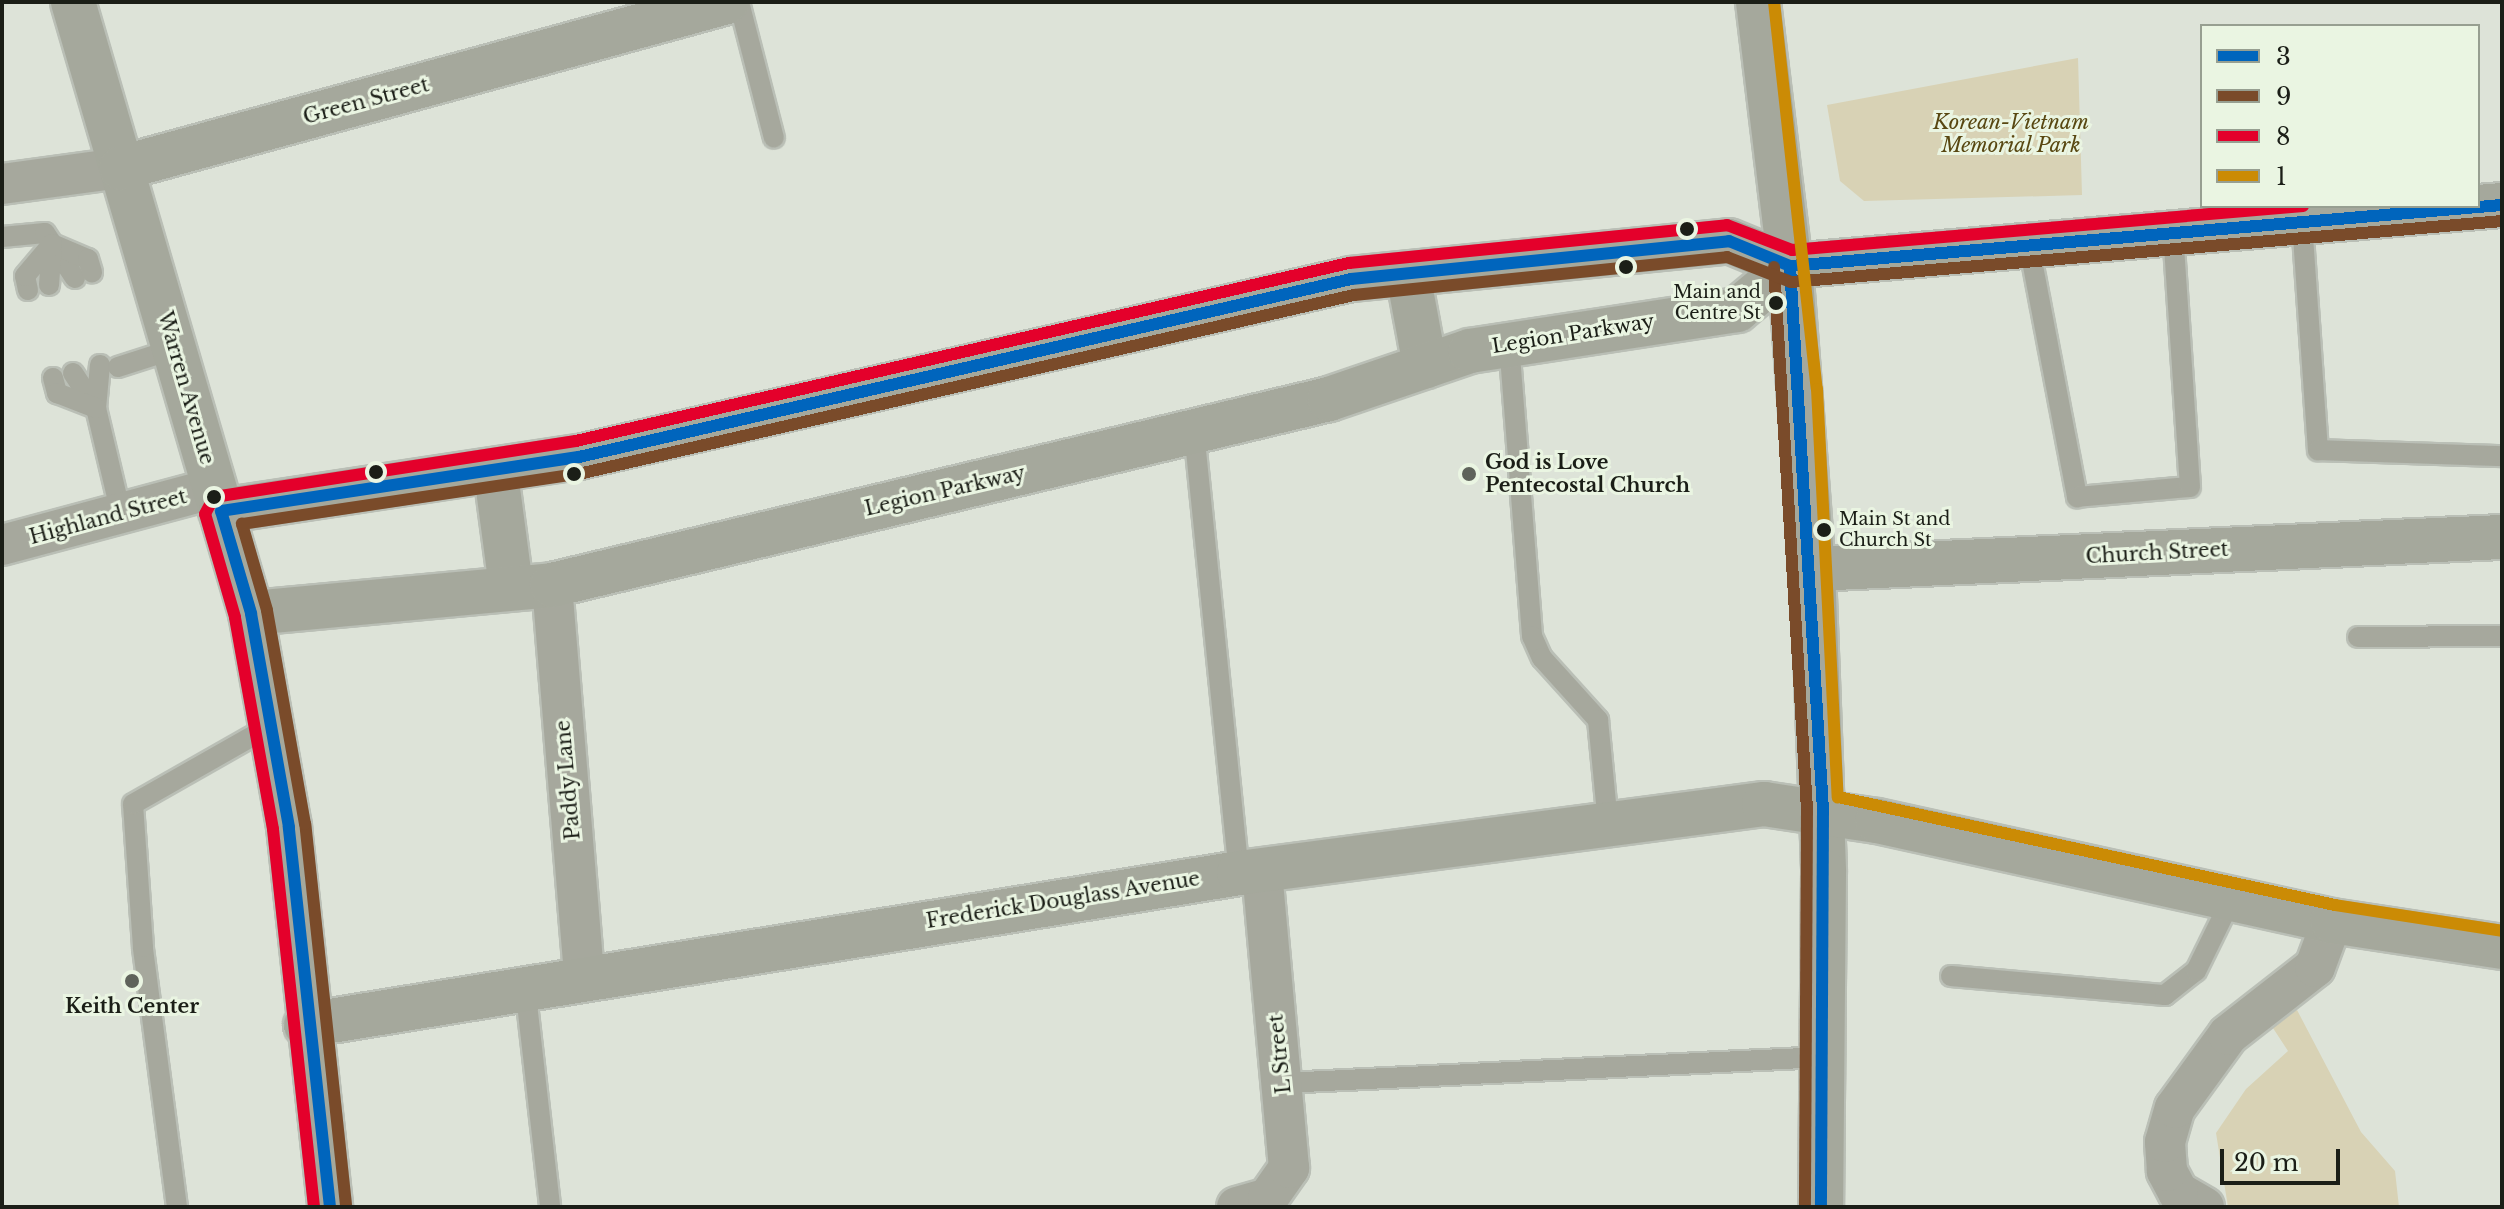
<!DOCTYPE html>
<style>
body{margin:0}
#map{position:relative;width:2504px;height:1209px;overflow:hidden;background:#dde3d8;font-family:"Libre Baskerville",serif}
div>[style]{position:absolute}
.green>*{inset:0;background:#d8d2b5}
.roads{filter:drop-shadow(2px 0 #babfb6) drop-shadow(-2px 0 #babfb6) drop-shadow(0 2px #babfb6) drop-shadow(0 -2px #babfb6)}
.lane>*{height:20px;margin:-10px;padding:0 10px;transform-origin:10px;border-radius:10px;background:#a6a89d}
.street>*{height:40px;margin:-20px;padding:0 20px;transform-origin:20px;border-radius:20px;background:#a6a89d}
.secondary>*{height:44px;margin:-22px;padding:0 22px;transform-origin:22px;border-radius:22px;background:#a5a89c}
.bus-1>*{height:12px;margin:-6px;padding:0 6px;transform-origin:6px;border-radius:6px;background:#0065bd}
.bus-2>*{height:12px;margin:-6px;padding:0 6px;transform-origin:6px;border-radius:6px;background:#7a4b2a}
.bus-3>*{height:12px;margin:-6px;padding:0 6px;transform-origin:6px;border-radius:6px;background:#e4002b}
.bus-4>*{height:12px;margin:-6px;padding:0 6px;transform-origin:6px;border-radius:6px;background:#cb8b05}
.dots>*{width:22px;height:22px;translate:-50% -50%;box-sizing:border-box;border:4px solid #eaf5e2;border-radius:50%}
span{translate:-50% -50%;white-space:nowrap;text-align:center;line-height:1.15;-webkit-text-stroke:6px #eaf5e2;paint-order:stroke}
.bus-label{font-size:18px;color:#1b1e17}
.right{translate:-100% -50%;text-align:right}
.left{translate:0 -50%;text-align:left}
.street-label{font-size:20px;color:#1b1e17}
.park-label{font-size:20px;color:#584711;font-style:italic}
.poi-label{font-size:20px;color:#1b1e17;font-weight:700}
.frame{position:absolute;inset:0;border:4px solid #1b1e17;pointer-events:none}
.legend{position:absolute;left:2200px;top:24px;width:280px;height:184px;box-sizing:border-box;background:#eaf5e2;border:2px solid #979f91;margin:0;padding:10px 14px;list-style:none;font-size:24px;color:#1b1e17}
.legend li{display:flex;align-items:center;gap:16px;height:40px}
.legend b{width:40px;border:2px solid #979f91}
.scale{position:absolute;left:2220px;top:1149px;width:120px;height:36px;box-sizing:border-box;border:4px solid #1b1e17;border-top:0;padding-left:10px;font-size:24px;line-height:28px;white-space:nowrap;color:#1b1e17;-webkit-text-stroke:6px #eaf5e2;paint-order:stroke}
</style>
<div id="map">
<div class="green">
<i style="clip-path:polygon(2078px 58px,2082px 195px,1864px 201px,1840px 181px,1827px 105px)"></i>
<i style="clip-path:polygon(2297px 1010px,2361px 1132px,2395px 1171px,2399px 1207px,2228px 1207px,2216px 1133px,2246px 1089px,2288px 1051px,2271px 1025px)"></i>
</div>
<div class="roads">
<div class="lane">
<i style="left:739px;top:2px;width:140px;rotate:75.6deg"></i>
<i style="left:2302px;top:222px;width:229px;rotate:86deg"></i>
<i style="left:2318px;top:450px;width:184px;rotate:1.9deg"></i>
<i style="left:2px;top:237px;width:43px;rotate:-5.3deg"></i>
<i style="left:45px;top:233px;width:54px;rotate:56.3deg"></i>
<i style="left:52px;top:244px;width:39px;rotate:23deg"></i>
<i style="left:88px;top:259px;width:14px;rotate:73deg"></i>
<i style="left:2029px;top:245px;width:257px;rotate:79.2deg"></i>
<i style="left:2077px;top:497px;width:113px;rotate:-5.1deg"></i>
<i style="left:2190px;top:487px;width:255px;rotate:-93.8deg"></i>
<i style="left:49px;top:285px;width:41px;rotate:-85.8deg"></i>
<i style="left:28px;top:290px;width:14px;rotate:-102deg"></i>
<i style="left:25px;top:276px;width:42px;rotate:-49.8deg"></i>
<i style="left:1509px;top:343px;width:294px;rotate:85.5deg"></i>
<i style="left:1532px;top:636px;width:24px;rotate:66deg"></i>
<i style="left:1542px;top:658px;width:84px;rotate:47.9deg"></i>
<i style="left:1598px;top:720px;width:103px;rotate:84.5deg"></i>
<i style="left:100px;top:365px;width:43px;rotate:95.3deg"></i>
<i style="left:96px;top:408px;width:109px;rotate:76.7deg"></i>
<i style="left:118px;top:367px;width:59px;rotate:-17.8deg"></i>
<i style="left:73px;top:373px;width:42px;rotate:56.7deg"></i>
<i style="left:53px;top:378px;width:16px;rotate:75deg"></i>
<i style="left:57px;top:393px;width:42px;rotate:21deg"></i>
<i style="left:1194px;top:431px;width:444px;rotate:84.2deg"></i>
<i style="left:2358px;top:637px;width:144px;rotate:-0.4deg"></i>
<i style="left:1951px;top:976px;width:215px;rotate:5.1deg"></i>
<i style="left:2165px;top:995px;width:39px;rotate:-38deg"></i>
<i style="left:2196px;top:971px;width:79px;rotate:-63.8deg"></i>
<i style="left:525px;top:986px;width:222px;rotate:83.5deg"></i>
<i style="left:1283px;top:1083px;width:542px;rotate:-2.75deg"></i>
<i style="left:177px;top:1207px;width:262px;rotate:-97.5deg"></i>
<i style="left:143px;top:947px;width:143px;rotate:-94deg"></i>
<i style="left:133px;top:804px;width:160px;rotate:-29.6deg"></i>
</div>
<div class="street">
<i style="left:2px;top:184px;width:120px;rotate:-7.7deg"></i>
<i style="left:2px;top:545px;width:220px;rotate:-15deg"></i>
<i style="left:552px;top:585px;width:391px;rotate:85.3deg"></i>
<i style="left:1237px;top:1207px;width:32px;rotate:-16deg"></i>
<i style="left:1268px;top:1198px;width:37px;rotate:-55deg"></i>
<i style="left:1289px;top:1168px;width:299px;rotate:-95.2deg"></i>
<i style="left:2204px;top:1207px;width:30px;rotate:-150deg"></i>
<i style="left:2178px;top:1192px;width:24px;rotate:-118deg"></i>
<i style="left:2167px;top:1171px;width:29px;rotate:-94deg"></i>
<i style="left:2165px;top:1142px;width:35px;rotate:-74deg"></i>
<i style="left:2175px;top:1108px;width:90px;rotate:-54deg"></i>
<i style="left:2228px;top:1035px;width:110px;rotate:-38deg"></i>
<i style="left:2315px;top:967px;width:49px;rotate:-69.7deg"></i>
</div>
<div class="secondary">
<i style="left:73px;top:2px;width:636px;rotate:73.76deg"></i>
<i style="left:251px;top:613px;width:217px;rotate:79.9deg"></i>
<i style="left:289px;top:827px;width:382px;rotate:83.8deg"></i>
<i style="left:1758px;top:2px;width:266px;rotate:83.1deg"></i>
<i style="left:1790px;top:266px;width:304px;rotate:85.7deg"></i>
<i style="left:1813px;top:569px;width:303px;rotate:87.9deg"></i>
<i style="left:1824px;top:872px;width:335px;rotate:90.5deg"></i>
<i style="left:121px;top:168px;width:628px;rotate:-15.32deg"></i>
<i style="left:1408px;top:274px;width:94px;rotate:79.5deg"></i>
<i style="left:496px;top:474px;width:114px;rotate:82.4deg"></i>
<i style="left:221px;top:511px;width:362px;rotate:-8.6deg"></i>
<i style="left:579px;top:457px;width:792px;rotate:-12.98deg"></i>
<i style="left:1351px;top:279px;width:380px;rotate:-5.7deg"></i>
<i style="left:1729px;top:241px;width:66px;rotate:22.3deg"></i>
<i style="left:1790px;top:266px;width:715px;rotate:-4.9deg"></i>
<i style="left:1813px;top:569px;width:690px;rotate:-2.66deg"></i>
<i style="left:251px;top:613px;width:302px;rotate:-5.3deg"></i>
<i style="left:552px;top:585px;width:799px;rotate:-13.46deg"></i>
<i style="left:1329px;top:399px;width:149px;rotate:-18.8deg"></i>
<i style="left:1470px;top:351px;width:270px;rotate:-8.7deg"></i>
<i style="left:1737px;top:310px;width:69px;rotate:-39.7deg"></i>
<i style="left:306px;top:1025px;width:945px;rotate:-9.25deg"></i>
<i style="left:1239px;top:873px;width:530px;rotate:-7.49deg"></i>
<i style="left:1764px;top:804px;width:114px;rotate:8.6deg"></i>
<i style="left:1877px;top:821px;width:466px;rotate:12.4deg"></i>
<i style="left:2332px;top:921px;width:172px;rotate:8.7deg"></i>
</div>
</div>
<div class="bus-1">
<i style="left:1790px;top:266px;width:545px;rotate:86.53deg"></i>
<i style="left:1823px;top:810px;width:397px;rotate:90.3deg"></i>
<i style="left:330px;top:1207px;width:382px;rotate:-96.2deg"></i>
<i style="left:289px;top:827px;width:217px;rotate:-100.1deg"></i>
<i style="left:251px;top:613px;width:106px;rotate:-106.4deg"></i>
<i style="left:221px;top:511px;width:362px;rotate:-8.6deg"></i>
<i style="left:579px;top:457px;width:792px;rotate:-12.98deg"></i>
<i style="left:1351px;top:279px;width:380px;rotate:-5.7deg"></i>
<i style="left:1729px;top:241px;width:66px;rotate:22.3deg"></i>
<i style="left:1790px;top:266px;width:715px;rotate:-4.9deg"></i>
</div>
<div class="bus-2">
<i style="left:1774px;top:267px;width:544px;rotate:86.52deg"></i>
<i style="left:1807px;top:810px;width:397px;rotate:90.3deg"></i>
<i style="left:346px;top:1205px;width:383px;rotate:-96.1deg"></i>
<i style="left:305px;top:824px;width:217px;rotate:-100.1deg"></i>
<i style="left:267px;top:610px;width:90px;rotate:-106.2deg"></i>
<i style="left:242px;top:524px;width:345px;rotate:-8.5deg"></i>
<i style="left:583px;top:473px;width:791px;rotate:-13deg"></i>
<i style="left:1354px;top:295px;width:375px;rotate:-5.8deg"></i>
<i style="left:1727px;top:257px;width:69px;rotate:21.3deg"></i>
<i style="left:1791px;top:282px;width:714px;rotate:-4.9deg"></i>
</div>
<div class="bus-3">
<i style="left:314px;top:1207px;width:380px;rotate:-96.2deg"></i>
<i style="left:273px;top:829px;width:215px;rotate:-100.2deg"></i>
<i style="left:235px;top:617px;width:107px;rotate:-106.2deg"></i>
<i style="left:205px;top:514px;width:19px;rotate:-62deg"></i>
<i style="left:214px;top:497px;width:366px;rotate:-8.8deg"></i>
<i style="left:576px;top:441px;width:793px;rotate:-12.97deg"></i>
<i style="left:1349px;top:263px;width:380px;rotate:-5.7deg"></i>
<i style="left:1727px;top:225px;width:70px;rotate:21deg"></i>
<i style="left:1792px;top:250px;width:513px;rotate:-4.92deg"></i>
</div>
<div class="bus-4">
<i style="left:1774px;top:2px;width:389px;rotate:83.7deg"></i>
<i style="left:1817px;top:389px;width:409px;rotate:87.1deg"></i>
<i style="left:1838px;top:797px;width:509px;rotate:12.26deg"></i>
<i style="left:2335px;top:905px;width:169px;rotate:8.8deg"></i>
</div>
<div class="dots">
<i style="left:1687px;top:229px;background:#1b1e17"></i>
<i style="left:1626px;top:267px;background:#1b1e17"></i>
<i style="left:1776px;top:303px;background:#1b1e17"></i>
<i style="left:376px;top:472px;background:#1b1e17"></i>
<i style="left:574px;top:474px;background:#1b1e17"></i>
<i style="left:1469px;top:474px;background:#5f635b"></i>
<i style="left:214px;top:497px;background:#1b1e17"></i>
<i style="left:1824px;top:530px;background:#1b1e17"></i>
<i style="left:132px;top:981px;background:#5f635b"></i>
</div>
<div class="bus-label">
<span class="right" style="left:1761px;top:303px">Main and<br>Centre St</span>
<span class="left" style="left:1839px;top:530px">Main St and<br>Church St</span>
</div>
<div class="street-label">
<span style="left:366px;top:101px;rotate:-15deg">Green Street</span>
<span style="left:1573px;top:334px;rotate:-9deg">Legion Parkway</span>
<span style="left:186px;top:388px;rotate:74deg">Warren Avenue</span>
<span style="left:945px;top:491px;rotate:-13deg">Legion Parkway</span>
<span style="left:108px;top:517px;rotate:-15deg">Highland Street</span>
<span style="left:2157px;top:553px;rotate:-3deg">Church Street</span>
<span style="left:568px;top:780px;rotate:-95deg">Paddy Lane</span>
<span style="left:1063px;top:900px;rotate:-9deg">Frederick Douglass Avenue</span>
<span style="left:1280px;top:1054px;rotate:-96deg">L Street</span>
</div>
<div class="park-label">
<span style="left:2011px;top:134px">Korean-Vietnam<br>Memorial Park</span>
</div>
<div class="poi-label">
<span class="left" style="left:1485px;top:474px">God is Love<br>Pentecostal Church</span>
<span style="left:132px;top:1006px">Keith Center</span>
</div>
<div class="frame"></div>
<ul class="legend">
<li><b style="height:10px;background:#0065bd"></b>3</li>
<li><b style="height:10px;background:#7a4b2a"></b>9</li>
<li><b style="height:10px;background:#e4002b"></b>8</li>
<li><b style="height:10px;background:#cb8b05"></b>1</li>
</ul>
<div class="scale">20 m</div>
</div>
